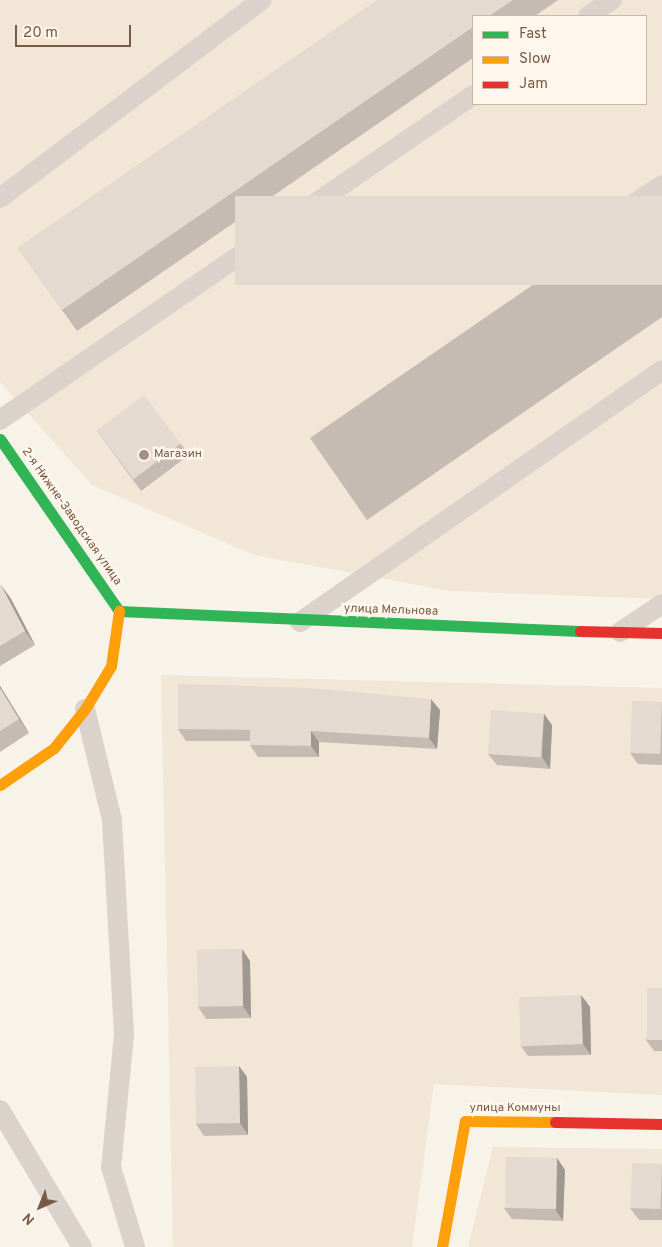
<!DOCTYPE html>
<meta charset="utf-8">
<style>
body{margin:0}
#map{position:relative;width:662px;height:1247px;overflow:hidden;background:#f8f3e9;font-family:Overpass,sans-serif}
div>[style]{position:absolute}
.residential>*{inset:0;background:#f2e6d6}
.lane>*{height:20px;margin:-10px;padding:0 10px;transform-origin:10px;border-radius:10px;background:#dbd2cc}
.fast>*{height:11px;margin:-5.5px;padding:0 5.5px;transform-origin:5.5px;border-radius:5.5px;background:#30b455}
.slow>*{height:11px;margin:-5.5px;padding:0 5.5px;transform-origin:5.5px;border-radius:5.5px;background:#ff9f0a}
.jam>*{height:11px;margin:-5.5px;padding:0 5.5px;transform-origin:5.5px;border-radius:5.5px;background:#e5322d}
.wall>*{inset:0;background:#c5bbb3}
.shaded-wall>*{inset:0;background:#a09992}
.building>*{inset:0;background:#e5dad0;transform-origin:0 0}
.dots>*{width:14px;height:14px;translate:-50% -50%;box-sizing:border-box;border:2px solid #fff7eb;border-radius:50%}
span{translate:-50% -50%;white-space:nowrap;text-align:center;line-height:1.15;-webkit-text-stroke:5px #fff7eb;paint-order:stroke}
.poi-label{font-size:12px;color:#795947}
.left{translate:0 -50%;text-align:left}
.street-label{font-size:12px;color:#795947}
.legend{position:absolute;left:472px;top:15px;width:175px;height:90px;box-sizing:border-box;background:#fff7eb;border:1px solid #c9b8a9;margin:0;padding:6px 9px;list-style:none;font-size:15px;color:#795947}
.legend li{display:flex;align-items:center;gap:10px;height:25px}
.legend b{width:25px;border:1px solid #c9b8a9}
.north{position:absolute;left:15px;top:1182px;width:50px;height:50px;-webkit-text-stroke:4px #fff7eb;paint-order:stroke;rotate:224deg;font-size:14px;font-weight:700;line-height:20px;text-align:center;color:#795947}
.north::after{content:'';display:block;margin:auto;width:18px;height:22px;background:#795947;clip-path:polygon(50% 0,100% 100%,50% 72%,0 100%)}
.scale{position:absolute;left:15px;top:25px;width:116px;height:22px;box-sizing:border-box;border:2px solid #795947;border-top:0;padding-left:6px;font-size:15px;line-height:18px;white-space:nowrap;color:#795947;-webkit-text-stroke:4px #fff7eb;paint-order:stroke}
</style>
<div id="map">
<div class="residential">
<i style="clip-path:polygon(evenodd,0 0,662px 0,662px 599px,450px 591px,254px 555px,92px 485px,0 382px,0 0,473px 16px,646px 16px,646px 104px,473px 104px,473px 16px)"></i>
<i style="clip-path:polygon(161px 675px,662px 688px,662px 1095px,434px 1084px,412px 1247px,173px 1247px)"></i>
<i style="clip-path:polygon(493px 1147px,662px 1149px,662px 1247px,468px 1247px)"></i>
</div>
<div class="lane">
<i style="left:588px;top:16px;width:29px;rotate:-34deg"></i>
<i style="left:0;top:198px;width:328px;rotate:-37.1deg"></i>
<i style="left:601px;top:226px;width:73px;rotate:-33.9deg"></i>
<i style="left:0;top:420px;width:574px;rotate:-34.49deg"></i>
<i style="left:300px;top:622px;width:441px;rotate:-34.8deg"></i>
<i style="left:620px;top:632px;width:50px;rotate:-33.7deg"></i>
<i style="left:85px;top:709px;width:114px;rotate:76.3deg"></i>
<i style="left:112px;top:820px;width:215px;rotate:86.8deg"></i>
<i style="left:124px;top:1035px;width:133px;rotate:95.6deg"></i>
<i style="left:111px;top:1167px;width:84px;rotate:73.3deg"></i>
<i style="left:0;top:1110px;width:160px;rotate:59.1deg"></i>
</div>
<div class="fast">
<i style="left:0;top:439px;width:209px;rotate:55.3deg"></i>
<i style="left:119px;top:611px;width:461px;rotate:2.5deg"></i>
</div>
<div class="slow">
<i style="left:0;top:785px;width:65px;rotate:-34.4deg"></i>
<i style="left:54px;top:748px;width:50px;rotate:-51.5deg"></i>
<i style="left:85px;top:709px;width:50px;rotate:-58.8deg"></i>
<i style="left:111px;top:666px;width:56px;rotate:-81.7deg"></i>
<i style="left:442px;top:1247px;width:128px;rotate:-79.7deg"></i>
<i style="left:465px;top:1121px;width:90px;rotate:0.6deg"></i>
</div>
<div class="jam">
<i style="left:580px;top:631px;width:82px;rotate:1.4deg"></i>
<i style="left:555px;top:1122px;width:107px;rotate:1.1deg"></i>
</div>
<div class="wall">
<i style="clip-path:polygon(378px 0,558px 0,535px 16px,473px 16px,473px 58px,77px 331px,18px 248px)"></i>
<i style="clip-path:polygon(662px 196px,662px 317px,367px 520px,310px 438px)"></i>
<i style="clip-path:polygon(97px 431px,181px 444px,189px 455px,141px 491px)"></i>
<i style="clip-path:polygon(1px 585px,11px 599px,35px 645px,0 666px,0 586px)"></i>
<i style="clip-path:polygon(0 686px,29px 733px,0 752px)"></i>
<i style="clip-path:polygon(662px 702px,662px 765px,638px 764px,630px 753px)"></i>
<i style="clip-path:polygon(440px 710px,437px 749px,319px 742px,319px 757px,258px 757px,250px 745px,250px 741px,186px 741px,178px 729px)"></i>
<i style="clip-path:polygon(544px 714px,552px 725px,550px 769px,497px 765px,488px 754px)"></i>
<i style="clip-path:polygon(242px 949px,250px 961px,251px 1018px,206px 1019px,198px 1007px)"></i>
<i style="clip-path:polygon(662px 988px,662px 1051px,654px 1051px,646px 1040px)"></i>
<i style="clip-path:polygon(581px 995px,590px 1007px,591px 1055px,528px 1056px,520px 1045px)"></i>
<i style="clip-path:polygon(239px 1066px,247px 1077px,248px 1135px,204px 1136px,196px 1124px)"></i>
<i style="clip-path:polygon(557px 1158px,565px 1170px,563px 1221px,512px 1219px,504px 1208px)"></i>
<i style="clip-path:polygon(662px 1164px,662px 1220px,639px 1220px,630px 1208px)"></i>
</div>
<div class="shaded-wall">
<i style="clip-path:polygon(1px 585px,11px 599px,35px 645px,25px 631px)"></i>
<i style="clip-path:polygon(0 686px,29px 733px,19px 719px,0 688px)"></i>
<i style="clip-path:polygon(431px 699px,440px 710px,437px 749px,429px 738px)"></i>
<i style="clip-path:polygon(544px 714px,552px 725px,550px 769px,542px 757px)"></i>
<i style="clip-path:polygon(311px 731px,319px 742px,319px 757px,311px 746px)"></i>
<i style="clip-path:polygon(242px 949px,250px 961px,251px 1018px,243px 1006px)"></i>
<i style="clip-path:polygon(581px 995px,590px 1007px,591px 1055px,583px 1044px)"></i>
<i style="clip-path:polygon(239px 1066px,247px 1077px,248px 1135px,240px 1123px)"></i>
<i style="clip-path:polygon(557px 1158px,565px 1170px,563px 1221px,555px 1209px)"></i>
</div>
<div class="building">
<i style="clip-path:polygon(378px 0,513px 0,489px 16px,473px 16px,473px 27px,62px 310px,18px 248px)"></i>
<i style="left:662px;top:196px;width:89px;height:427px;rotate:90deg"></i>
<i style="left:144px;top:395px;width:61px;height:59px;rotate:53deg"></i>
<i style="clip-path:polygon(1px 585px,25px 631px,0 646px,0 586px)"></i>
<i style="clip-path:polygon(178px 684px,311px 688px,431px 699px,429px 738px,311px 731px,311px 746px,250px 745px,250px 730px,178px 729px)"></i>
<i style="clip-path:polygon(0 688px,19px 719px,0 731px)"></i>
<i style="left:632px;top:701px;width:30px;height:52px;rotate:2deg"></i>
<i style="left:491px;top:710px;width:53px;height:44px;rotate:4deg"></i>
<i style="left:242px;top:949px;width:57px;height:45px;rotate:89deg"></i>
<i style="left:647px;top:988px;width:15px;height:52px"></i>
<i style="left:581px;top:995px;width:49px;height:62px;rotate:88deg"></i>
<i style="left:239px;top:1066px;width:57px;height:44px;rotate:89deg"></i>
<i style="left:506px;top:1157px;width:51px;height:51px;rotate:1deg"></i>
<i style="left:632px;top:1163px;width:30px;height:45px;rotate:2deg"></i>
</div>
<div class="dots">
<i style="left:144px;top:455px;background:#a58f80"></i>
</div>
<div class="poi-label">
<span class="left" style="left:154px;top:455px">Магазин</span>
</div>
<div class="street-label">
<span style="left:71px;top:517px;rotate:55deg">2-я Нижне-Заводская улица</span>
<span style="left:391px;top:611px;rotate:2deg">улица Мельнова</span>
<span style="left:515px;top:1109px">улица Коммуны</span>
</div>
<ul class="legend">
<li><b style="height:6px;background:#30b455"></b>Fast</li>
<li><b style="height:6px;background:#ff9f0a"></b>Slow</li>
<li><b style="height:6px;background:#e5322d"></b>Jam</li>
</ul>
<div class="north">N</div>
<div class="scale">20 m</div>
</div>
